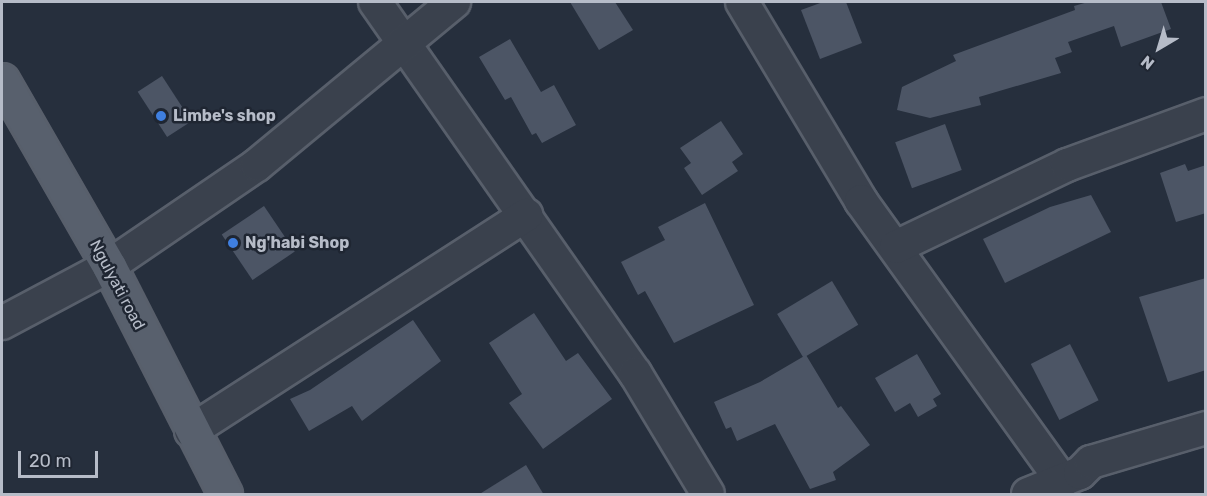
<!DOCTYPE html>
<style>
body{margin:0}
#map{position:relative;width:1207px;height:496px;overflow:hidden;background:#262f3d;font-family:Rubik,sans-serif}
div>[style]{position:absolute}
.building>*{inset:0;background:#4c5565;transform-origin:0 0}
.roads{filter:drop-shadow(2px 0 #585f6b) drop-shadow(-2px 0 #585f6b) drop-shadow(0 2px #585f6b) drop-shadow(0 -2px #585f6b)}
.minor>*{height:32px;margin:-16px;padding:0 16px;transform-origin:16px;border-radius:16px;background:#3a414d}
.major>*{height:33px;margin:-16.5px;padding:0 16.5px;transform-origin:16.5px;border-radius:16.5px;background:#58606d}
.dots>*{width:16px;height:16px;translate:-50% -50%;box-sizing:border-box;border:3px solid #1f2632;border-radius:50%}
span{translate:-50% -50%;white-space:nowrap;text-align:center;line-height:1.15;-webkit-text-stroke:5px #1f2632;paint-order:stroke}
.poi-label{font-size:16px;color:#b6bcc8;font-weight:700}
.left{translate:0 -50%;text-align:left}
.street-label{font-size:16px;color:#b6bcc8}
.frame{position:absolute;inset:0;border:3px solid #b6bcc8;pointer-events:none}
.north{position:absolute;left:1129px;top:18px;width:60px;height:60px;-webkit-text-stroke:4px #1f2632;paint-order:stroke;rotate:218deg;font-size:16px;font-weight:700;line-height:24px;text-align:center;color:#b6bcc8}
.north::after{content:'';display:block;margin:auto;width:21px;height:27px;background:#b6bcc8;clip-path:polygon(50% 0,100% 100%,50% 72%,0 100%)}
.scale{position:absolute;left:18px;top:451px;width:80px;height:27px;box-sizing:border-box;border:3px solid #b6bcc8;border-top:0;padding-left:8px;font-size:18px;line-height:21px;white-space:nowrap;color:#b6bcc8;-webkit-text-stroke:4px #1f2632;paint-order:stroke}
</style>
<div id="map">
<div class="building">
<i style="clip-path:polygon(570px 2px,615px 2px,633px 30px,599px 50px)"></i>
<i style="clip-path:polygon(823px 2px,846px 2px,862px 43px,820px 59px,801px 10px)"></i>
<i style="clip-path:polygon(1088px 2px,1161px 2px,1171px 29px,1121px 47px,1114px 26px,1068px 42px,1072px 52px,1055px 58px,1061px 73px,979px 97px,981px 105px,930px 118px,897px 110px,902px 87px,956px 61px,953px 55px,1075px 10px,1074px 6px)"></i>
<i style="clip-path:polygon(510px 39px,541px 92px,554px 85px,576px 125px,542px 143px,536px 133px,532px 135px,511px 97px,505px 100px,479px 57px)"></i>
<i style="left:162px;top:76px;width:54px;height:29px;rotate:57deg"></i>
<i style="clip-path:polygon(721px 121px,743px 154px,732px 162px,738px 171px,702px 195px,684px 168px,691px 163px,680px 148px)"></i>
<i style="left:945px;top:124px;width:49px;height:53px;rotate:70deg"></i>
<i style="clip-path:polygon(1185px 164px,1188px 171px,1206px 165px,1206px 213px,1176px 222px,1160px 173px)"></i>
<i style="clip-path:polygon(1091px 195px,1111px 232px,1005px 283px,983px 239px,1050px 207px)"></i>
<i style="clip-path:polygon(705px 203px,754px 305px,674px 343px,645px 291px,638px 295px,621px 262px,665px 240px,658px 227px)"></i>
<i style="left:264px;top:206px;width:55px;height:51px;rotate:56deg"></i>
<i style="clip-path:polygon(1206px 278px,1206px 370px,1168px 382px,1139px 297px)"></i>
<i style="left:832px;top:281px;width:51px;height:64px;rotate:59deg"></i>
<i style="clip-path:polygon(534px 313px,566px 361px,578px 353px,612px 399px,543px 449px,509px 403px,522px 394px,489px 343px)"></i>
<i style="clip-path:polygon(413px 320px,441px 361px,362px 421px,352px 406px,309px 431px,290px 399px,310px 390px)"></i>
<i style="left:1070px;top:344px;width:63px;height:44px;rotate:63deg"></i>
<i style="clip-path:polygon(917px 354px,941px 394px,933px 399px,937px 406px,918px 417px,910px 403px,895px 412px,875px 378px)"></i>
<i style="clip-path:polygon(806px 355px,838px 408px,841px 406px,870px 445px,833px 472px,836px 480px,810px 489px,775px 424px,737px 441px,731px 427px,726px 429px,714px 402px,760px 382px)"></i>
<i style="clip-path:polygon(526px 465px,544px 495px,478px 495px)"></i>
</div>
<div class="roads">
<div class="minor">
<i style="left:375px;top:2px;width:453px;rotate:55deg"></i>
<i style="left:635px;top:373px;width:141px;rotate:58.9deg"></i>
<i style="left:742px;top:2px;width:232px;rotate:59.1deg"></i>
<i style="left:861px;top:201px;width:345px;rotate:54.3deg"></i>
<i style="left:896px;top:247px;width:190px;rotate:-25.6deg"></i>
<i style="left:1067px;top:165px;width:148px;rotate:-20.1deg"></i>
<i style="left:2px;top:323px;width:121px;rotate:-28deg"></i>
<i style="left:109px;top:266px;width:179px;rotate:-34.3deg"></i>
<i style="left:257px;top:165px;width:256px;rotate:-39.6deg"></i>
<i style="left:191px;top:431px;width:399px;rotate:-32.8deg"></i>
<i style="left:1028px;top:494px;width:56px;rotate:-22deg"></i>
<i style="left:1080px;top:473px;width:16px;rotate:-45deg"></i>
<i style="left:1091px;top:462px;width:120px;rotate:-16.5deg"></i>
</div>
<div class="major">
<i style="left:2px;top:80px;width:215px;rotate:60.1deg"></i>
<i style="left:109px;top:266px;width:256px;rotate:63deg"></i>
</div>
</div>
<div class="dots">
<i style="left:161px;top:116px;background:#3f7fe0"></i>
<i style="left:233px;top:243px;background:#3f7fe0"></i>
</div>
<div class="poi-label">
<span class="left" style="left:173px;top:116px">Limbe's shop</span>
<span class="left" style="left:245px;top:243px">Ng'habi Shop</span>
</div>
<div class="street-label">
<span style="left:117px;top:285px;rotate:62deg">Ngulyati road</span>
</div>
<div class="frame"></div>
<div class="north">N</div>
<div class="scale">20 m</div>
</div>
